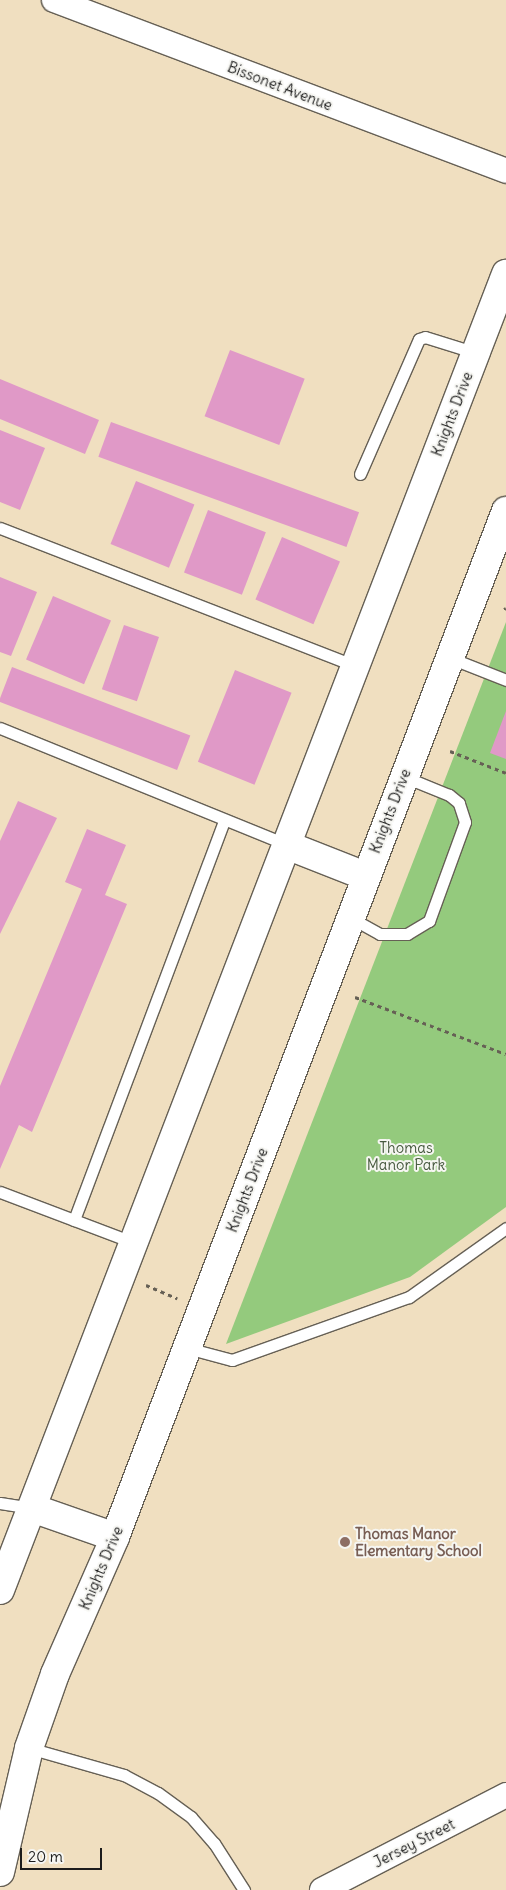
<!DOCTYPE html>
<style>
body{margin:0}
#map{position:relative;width:506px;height:1890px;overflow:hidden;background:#f0dfc0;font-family:Delius,sans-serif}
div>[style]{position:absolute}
.green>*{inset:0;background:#94ca7d}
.building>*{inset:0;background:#e099c7;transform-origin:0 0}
.path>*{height:3px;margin-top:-1.5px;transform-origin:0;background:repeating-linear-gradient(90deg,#666055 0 4px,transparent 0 8px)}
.roads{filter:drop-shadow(1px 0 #666055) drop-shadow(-1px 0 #666055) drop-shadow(0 1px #666055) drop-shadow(0 -1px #666055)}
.lane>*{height:11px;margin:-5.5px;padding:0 5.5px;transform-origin:5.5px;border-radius:5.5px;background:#fff}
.street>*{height:24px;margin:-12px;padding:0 12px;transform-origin:12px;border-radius:12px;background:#fff}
.secondary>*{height:28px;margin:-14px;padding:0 14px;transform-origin:14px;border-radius:14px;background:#fff}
.dots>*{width:14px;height:14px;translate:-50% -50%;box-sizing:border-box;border:2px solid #f6f6f2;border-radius:50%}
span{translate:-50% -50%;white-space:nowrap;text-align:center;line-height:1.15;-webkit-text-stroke:4px #f6f6f2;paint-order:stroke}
.street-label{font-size:15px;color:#1c1c1c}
.park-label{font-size:15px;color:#46593e}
.education-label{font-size:15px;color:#785e54;font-weight:700}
.left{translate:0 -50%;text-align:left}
.scale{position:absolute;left:20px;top:1848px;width:82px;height:22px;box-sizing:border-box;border:2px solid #1c1c1c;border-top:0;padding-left:6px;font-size:15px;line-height:18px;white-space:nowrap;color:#1c1c1c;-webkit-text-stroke:4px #f6f6f2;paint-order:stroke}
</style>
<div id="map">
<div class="green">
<i style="clip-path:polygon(506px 622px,506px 1207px,410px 1277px,226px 1344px)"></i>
</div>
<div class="building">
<i style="left:230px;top:350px;width:80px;height:71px;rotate:21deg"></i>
<i style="clip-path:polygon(0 379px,99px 420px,85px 454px,0 419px)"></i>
<i style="left:111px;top:422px;width:264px;height:37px;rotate:20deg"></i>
<i style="clip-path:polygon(0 430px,45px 448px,20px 510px,0 502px)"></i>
<i style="left:136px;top:481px;width:63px;height:68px;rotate:22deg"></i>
<i style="left:208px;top:510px;width:62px;height:67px;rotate:21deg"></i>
<i style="left:282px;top:537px;width:63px;height:68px;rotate:23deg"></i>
<i style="clip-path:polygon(0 577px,37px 592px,11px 656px,0 652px)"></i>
<i style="left:53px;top:596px;width:63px;height:69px;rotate:23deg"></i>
<i style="left:124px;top:625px;width:37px;height:68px;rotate:19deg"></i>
<i style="left:12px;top:667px;width:191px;height:37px;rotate:21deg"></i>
<i style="left:235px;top:670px;width:61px;height:99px;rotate:22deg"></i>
<i style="clip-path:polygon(506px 711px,506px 759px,490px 753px)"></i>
<i style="clip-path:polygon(18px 801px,57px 818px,0 934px,0 841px)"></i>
<i style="clip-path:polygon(87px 829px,126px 845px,105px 895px,127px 904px,32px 1132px,19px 1125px,0 1169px,0 1086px,82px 889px,65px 882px)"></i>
</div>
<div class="path">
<i style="left:504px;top:609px;width:2px;rotate:-27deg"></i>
<i style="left:450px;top:751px;width:60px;rotate:21.4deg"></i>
<i style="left:355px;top:997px;width:161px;rotate:20.7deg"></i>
<i style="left:146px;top:1285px;width:34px;rotate:23deg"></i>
</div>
<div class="roads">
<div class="lane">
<i style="left:360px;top:474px;width:147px;rotate:-66.4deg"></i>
<i style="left:419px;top:339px;width:6px;rotate:-18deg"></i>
<i style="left:425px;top:337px;width:53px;rotate:17.4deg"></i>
<i style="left:0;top:528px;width:381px;rotate:21.2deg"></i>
<i style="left:450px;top:658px;width:60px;rotate:21.4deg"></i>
<i style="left:0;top:728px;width:311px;rotate:22.1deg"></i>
<i style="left:351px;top:918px;width:33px;rotate:29deg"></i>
<i style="left:380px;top:934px;width:27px"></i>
<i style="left:407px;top:934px;width:26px;rotate:-31deg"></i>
<i style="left:429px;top:921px;width:105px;rotate:-70deg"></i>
<i style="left:465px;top:822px;width:20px;rotate:-108deg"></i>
<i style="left:459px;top:803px;width:13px;rotate:-141deg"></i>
<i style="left:449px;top:795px;width:48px;rotate:-157.8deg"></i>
<i style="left:0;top:1192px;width:141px;rotate:20.7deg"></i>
<i style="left:74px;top:1220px;width:426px;rotate:-69.4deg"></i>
<i style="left:187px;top:1348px;width:47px;rotate:14.9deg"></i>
<i style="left:232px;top:1360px;width:188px;rotate:-19.6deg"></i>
<i style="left:409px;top:1297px;width:119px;rotate:-35.4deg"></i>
<i style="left:0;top:1503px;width:32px;rotate:9deg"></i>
<i style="left:29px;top:1748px;width:99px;rotate:15.9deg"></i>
<i style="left:124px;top:1775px;width:38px;rotate:28deg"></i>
<i style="left:158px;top:1793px;width:41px;rotate:36deg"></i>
<i style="left:191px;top:1817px;width:35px;rotate:49deg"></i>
<i style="left:214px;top:1843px;width:56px;rotate:57.4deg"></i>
</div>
<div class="street">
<i style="left:54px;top:0;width:483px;rotate:20.7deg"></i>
<i style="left:322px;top:1890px;width:207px;rotate:-27.3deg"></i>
</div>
<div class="secondary">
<i style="left:289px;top:846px;width:82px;rotate:21.5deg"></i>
<i style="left:32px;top:1508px;width:88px;rotate:19.3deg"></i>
<i style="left:0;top:1590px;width:1410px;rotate:-68.97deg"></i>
<i style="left:0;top:1872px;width:127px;rotate:-76.8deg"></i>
<i style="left:29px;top:1748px;width:78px;rotate:-70.6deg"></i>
<i style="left:55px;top:1674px;width:150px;rotate:-66.3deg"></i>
<i style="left:115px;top:1537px;width:1098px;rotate:-69.14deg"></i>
</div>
</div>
<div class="dots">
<i style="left:345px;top:1542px;background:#8d6e63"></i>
</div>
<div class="street-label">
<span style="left:280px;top:86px;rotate:21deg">Bissonet Avenue</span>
<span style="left:452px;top:414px;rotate:-69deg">Knights Drive</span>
<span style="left:390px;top:811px;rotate:-69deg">Knights Drive</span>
<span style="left:247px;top:1190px;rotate:-69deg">Knights Drive</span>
<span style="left:101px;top:1568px;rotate:-67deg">Knights Drive</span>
<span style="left:414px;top:1843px;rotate:-27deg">Jersey Street</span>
</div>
<div class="park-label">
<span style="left:406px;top:1156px">Thomas<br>Manor Park</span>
</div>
<div class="education-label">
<span class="left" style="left:355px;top:1542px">Thomas Manor<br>Elementary School</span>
</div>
<div class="scale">20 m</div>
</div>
